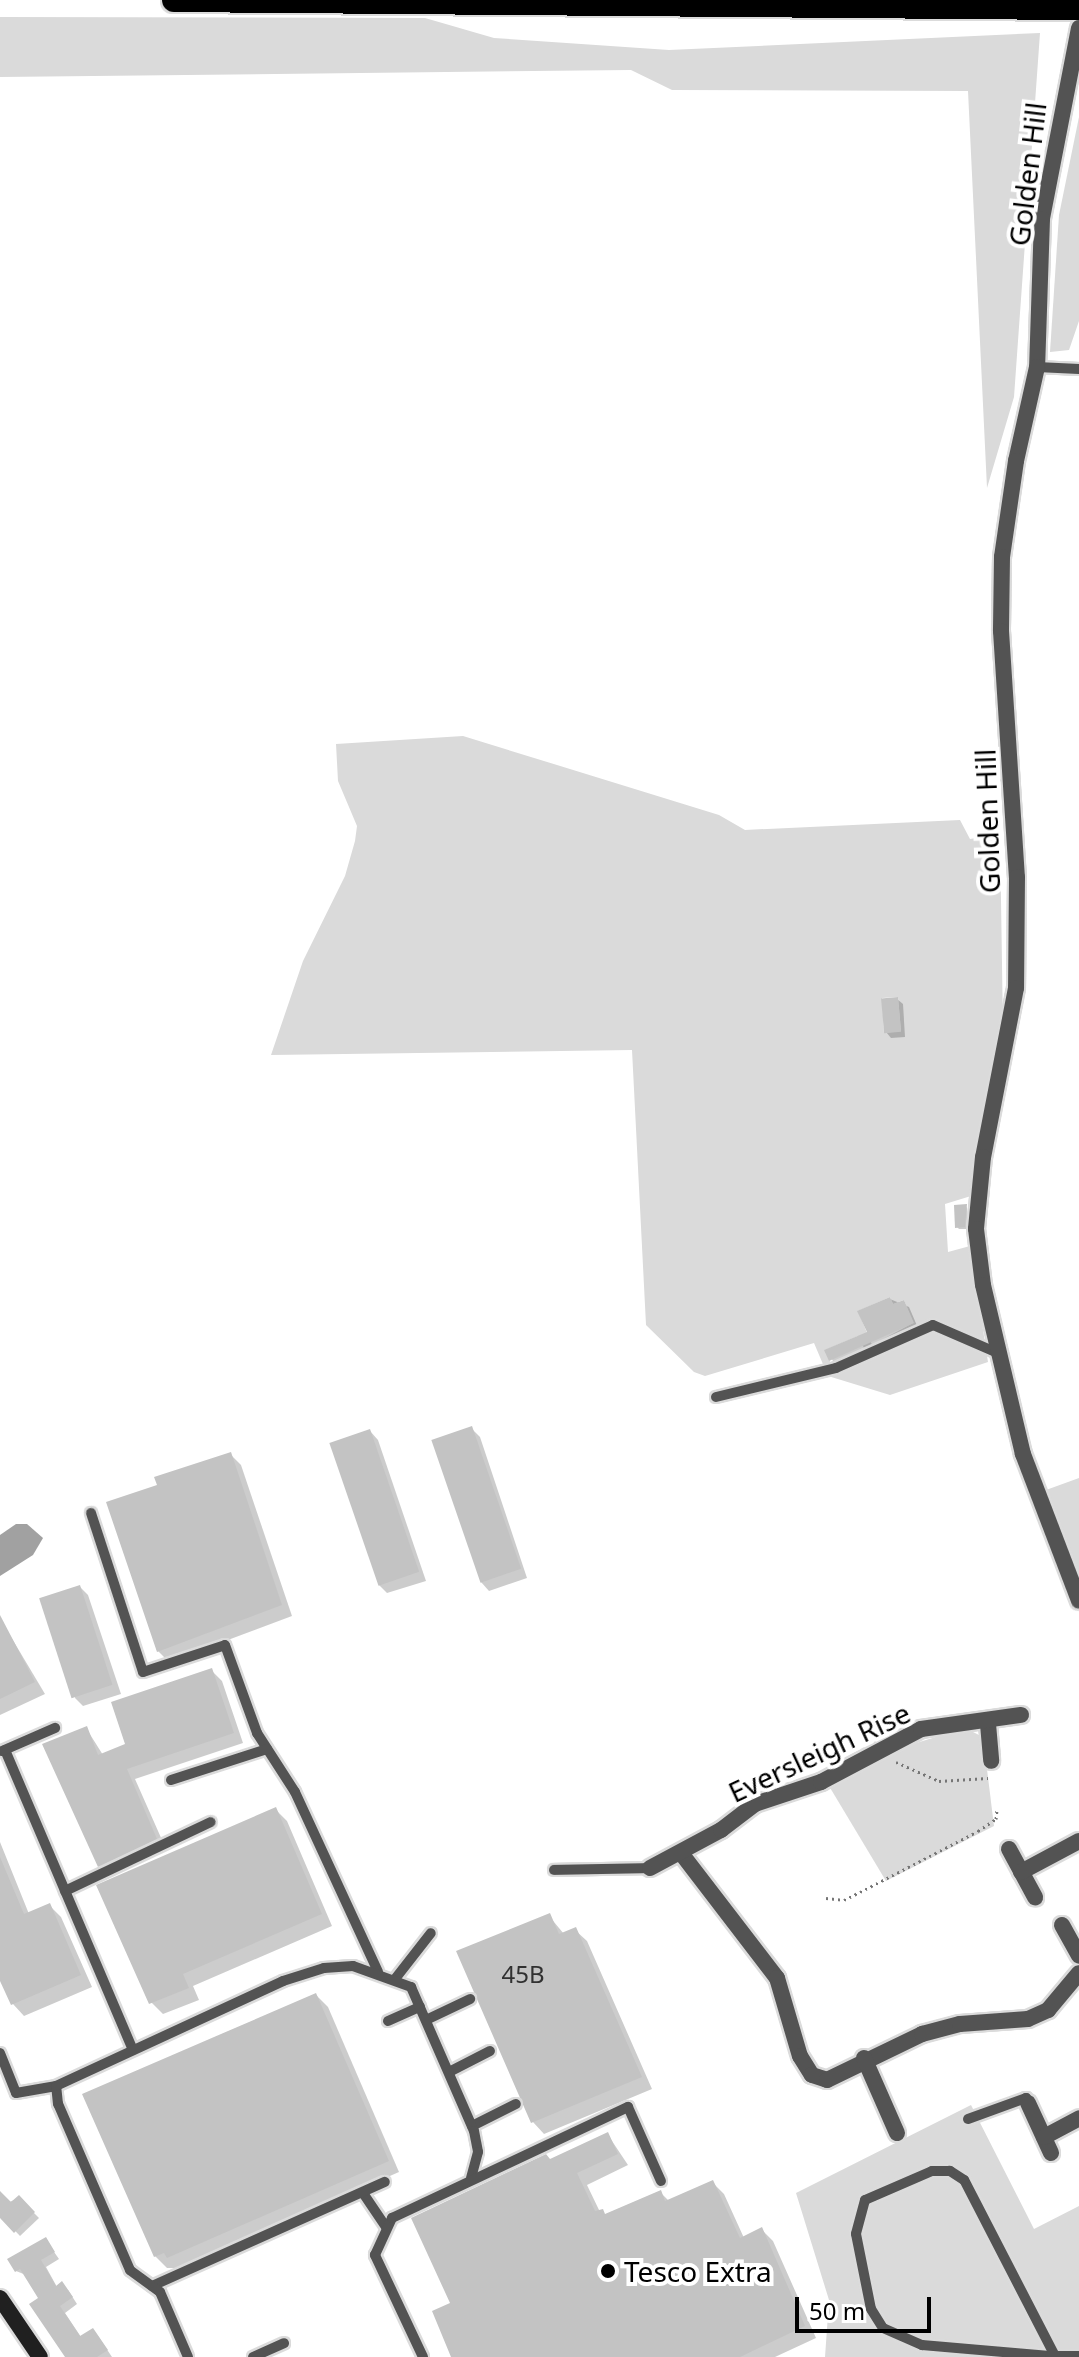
<!DOCTYPE html>
<style>
body{margin:0}
#map{position:relative;width:1079px;height:2357px;overflow:hidden;background:#fff;font-family:"Noto Sans",sans-serif}
div>[style]{position:absolute}
.green>*{inset:0;background:#dadada}
.water>*{inset:0;background:#a1a1a1}
.shadow>*{inset:0;background:#0003}
.building>*{inset:0;background:#c3c3c3;transform-origin:0 0}
.path>*{height:3px;margin-top:-1.5px;transform-origin:0;background:repeating-linear-gradient(90deg,#757575 0 2px,transparent 0 6px)}
.roads{filter:drop-shadow(2px 0 #dbdbdb) drop-shadow(-2px 0 #dbdbdb) drop-shadow(0 2px #dbdbdb) drop-shadow(0 -2px #dbdbdb)}
.lane>*{height:10px;margin:-5px;padding:0 5px;transform-origin:5px;border-radius:5px;background:#535353}
.street>*{height:16px;margin:-8px;padding:0 8px;transform-origin:8px;border-radius:8px;background:#535353}
.secondary>*{height:16px;margin:-8px;padding:0 8px;transform-origin:8px;border-radius:8px;background:#202020}
.highway>*{height:24px;margin:-12px;padding:0 12px;transform-origin:12px;border-radius:12px;background:#000}
.dots>*{width:22px;height:22px;translate:-50% -50%;box-sizing:border-box;border:4px solid #fff;border-radius:50%}
span{translate:-50% -50%;white-space:nowrap;text-align:center;line-height:1.15;-webkit-text-stroke:8px #fff;paint-order:stroke}
.number-label{font-size:24px;color:#313131}
.number-label span{-webkit-text-stroke-width:0}
.street-label{font-size:28px;color:#000}
.poi-label{font-size:28px;color:#000}
.left{translate:0 -50%;text-align:left}
.scale{position:absolute;left:795px;top:2297px;width:136px;height:36px;box-sizing:border-box;border:4px solid #000;border-top:0;padding-left:10px;font-size:24px;line-height:28px;white-space:nowrap;color:#000;-webkit-text-stroke:6px #fff;paint-order:stroke}
</style>
<div id="map">
<div class="green">
<i style="clip-path:polygon(0 17px,425px 18px,494px 38px,669px 50px,1040px 33px,1014px 397px,987px 488px,968px 91px,672px 90px,631px 70px,0 77px)"></i>
<i style="clip-path:polygon(1079px 117px,1079px 321px,1069px 350px,1050px 352px,1059px 215px)"></i>
<i style="clip-path:polygon(evenodd,463px 736px,719px 815px,745px 830px,960px 820px,970px 839px,1000px 834px,1003px 1029px,992px 1062px,971px 1196px,945px 1204px,948px 1252px,970px 1246px,988px 1362px,890px 1395px,828px 1376px,814px 1343px,705px 1376px,694px 1372px,646px 1325px,632px 1050px,271px 1055px,303px 961px,345px 876px,355px 841px,357px 826px,338px 781px,336px 744px,463px 736px,898px 997px,901px 1031px,884px 1033px,882px 998px,898px 997px,463px 736px,890px 1297px,893px 1304px,904px 1300px,913px 1323px,872px 1345px,858px 1311px,890px 1297px,463px 736px,858px 1336px,865px 1350px,831px 1364px,825px 1350px,858px 1336px)"></i>
<i style="clip-path:polygon(1079px 1478px,1079px 1589px,1046px 1490px)"></i>
<i style="clip-path:polygon(965px 1728px,983px 1737px,994px 1826px,886px 1881px,829px 1786px,887px 1752px)"></i>
<i style="clip-path:polygon(971px 2105px,1034px 2229px,1079px 2206px,1079px 2357px,825px 2357px,829px 2300px,796px 2193px)"></i>
</div>
<div class="water">
<i style="clip-path:polygon(16px 1524px,27px 1524px,43px 1538px,33px 1555px,0 1576px,0 1535px)"></i>
</div>
<div class="shadow">
<i style="clip-path:polygon(897px 999px,903px 1004px,905px 1037px,891px 1038px,886px 1032px)"></i>
<i style="clip-path:polygon(967px 1206px,967px 1229px,959px 1229px,957px 1227px)"></i>
<i style="clip-path:polygon(890px 1299px,909px 1307px,918px 1328px,836px 1366px,827px 1351px,869px 1333px)"></i>
<i style="clip-path:polygon(472px 1429px,480px 1437px,527px 1578px,489px 1591px,481px 1582px)"></i>
<i style="clip-path:polygon(370px 1431px,378px 1440px,426px 1581px,387px 1593px,379px 1585px)"></i>
<i style="clip-path:polygon(230px 1454px,241px 1465px,292px 1616px,169px 1662px,158px 1651px,159px 1486px)"></i>
<i style="clip-path:polygon(80px 1587px,88px 1595px,121px 1694px,83px 1706px,75px 1698px)"></i>
<i style="clip-path:polygon(8px 1632px,45px 1694px,0 1715px,0 1636px)"></i>
<i style="clip-path:polygon(212px 1671px,222px 1681px,243px 1743px,135px 1779px,166px 1849px,110px 1876px,100px 1865px,86px 1728px,103px 1755px,128px 1745px)"></i>
<i style="clip-path:polygon(275px 1809px,287px 1821px,332px 1926px,193px 1986px,199px 2000px,163px 2014px,151px 2002px)"></i>
<i style="clip-path:polygon(0 1842px,29px 1914px,50px 1906px,61px 1917px,92px 1987px,24px 2016px,13px 2004px,0 1974px)"></i>
<i style="clip-path:polygon(549px 1916px,564px 1934px,575px 1930px,587px 1941px,652px 2089px,544px 2134px,533px 2122px)"></i>
<i style="clip-path:polygon(316px 1995px,328px 2007px,399px 2172px,180px 2268px,167px 2268px,155px 2256px)"></i>
<i style="clip-path:polygon(608px 2135px,628px 2165px,587px 2185px,600px 2212px,607px 2216px,660px 2192px,669px 2201px,712px 2182px,724px 2194px,744px 2238px,761px 2229px,773px 2241px,816px 2338px,775px 2357px,454px 2357px,453px 2304px,550px 2161px)"></i>
<i style="clip-path:polygon(19px 2198px,39px 2218px,20px 2236px,0 2215px,0 2206px)"></i>
<i style="clip-path:polygon(45px 2239px,59px 2259px,46px 2267px,57px 2287px,68px 2290px,77px 2304px,65px 2313px,81px 2337px,98px 2336px,112px 2357px,66px 2357px,40px 2299px,26px 2275px,16px 2271px)"></i>
</div>
<div class="building">
<i style="left:898px;top:997px;width:35px;height:17px;rotate:85deg"></i>
<i style="clip-path:polygon(967px 1204px,965px 1227px,955px 1228px,954px 1205px)"></i>
<i style="clip-path:polygon(890px 1297px,893px 1304px,904px 1300px,914px 1323px,829px 1361px,824px 1350px,867px 1332px,857px 1311px)"></i>
<i style="left:472px;top:1426px;width:151px;height:43px;rotate:71deg"></i>
<i style="left:370px;top:1429px;width:151px;height:43px;rotate:71deg"></i>
<i style="clip-path:polygon(231px 1452px,282px 1605px,157px 1652px,106px 1502px,157px 1485px,154px 1477px)"></i>
<i style="left:80px;top:1585px;width:105px;height:43px;rotate:72deg"></i>
<i style="clip-path:polygon(0 1615px,35px 1682px,0 1699px)"></i>
<i style="clip-path:polygon(212px 1668px,234px 1733px,127px 1769px,157px 1839px,98px 1867px,42px 1744px,87px 1726px,98px 1755px,125px 1744px,111px 1702px)"></i>
<i style="clip-path:polygon(276px 1807px,322px 1914px,183px 1974px,189px 1988px,149px 2004px,96px 1885px)"></i>
<i style="clip-path:polygon(0 1857px,24px 1914px,50px 1903px,81px 1975px,11px 2005px,0 1981px)"></i>
<i style="clip-path:polygon(550px 1913px,559px 1934px,576px 1927px,642px 2077px,531px 2123px,456px 1951px)"></i>
<i style="clip-path:polygon(316px 1993px,389px 2161px,167px 2258px,164px 2253px,154px 2257px,82px 2094px)"></i>
<i style="clip-path:polygon(608px 2132px,618px 2154px,577px 2173px,595px 2211px,603px 2209px,605px 2214px,661px 2190px,665px 2201px,713px 2180px,740px 2238px,762px 2227px,805px 2326px,740px 2357px,451px 2357px,432px 2311px,450px 2303px,411px 2218px,546px 2154px,550px 2159px)"></i>
<i style="clip-path:polygon(0 2191px,11px 2202px,19px 2195px,35px 2212px,14px 2233px,0 2218px)"></i>
<i style="clip-path:polygon(46px 2237px,55px 2252px,41px 2260px,56px 2286px,62px 2281px,73px 2297px,60px 2306px,80px 2336px,93px 2328px,108px 2350px,97px 2357px,65px 2357px,29px 2304px,38px 2298px,20px 2269px,15px 2272px,7px 2259px)"></i>
</div>
<div class="path">
<i style="left:896px;top:1762px;width:47px;rotate:23.8deg"></i>
<i style="left:939px;top:1781px;width:49px;rotate:-3.5deg"></i>
<i style="left:826px;top:1898px;width:18px;rotate:6deg"></i>
<i style="left:844px;top:1900px;width:18px;rotate:-27deg"></i>
<i style="left:860px;top:1892px;width:133px;rotate:-27.3deg"></i>
<i style="left:978px;top:1831px;width:22px;rotate:-34deg"></i>
<i style="left:996px;top:1819px;width:9px;rotate:-84deg"></i>
</div>
<div class="roads">
<div class="lane">
<i style="left:1037px;top:367px;width:42px;rotate:2.7deg"></i>
<i style="left:716px;top:1397px;width:123px;rotate:-13.6deg"></i>
<i style="left:836px;top:1368px;width:106px;rotate:-23.9deg"></i>
<i style="left:933px;top:1325px;width:73px;rotate:23.4deg"></i>
<i style="left:91px;top:1513px;width:167px;rotate:71.9deg"></i>
<i style="left:143px;top:1672px;width:86px;rotate:-18.2deg"></i>
<i style="left:225px;top:1645px;width:94px;rotate:70deg"></i>
<i style="left:257px;top:1733px;width:70px;rotate:57.2deg"></i>
<i style="left:295px;top:1792px;width:198px;rotate:65.2deg"></i>
<i style="left:5px;top:1750px;width:326px;rotate:66.9deg"></i>
<i style="left:2px;top:1751px;width:58px;rotate:-23.5deg"></i>
<i style="left:171px;top:1780px;width:101px;rotate:-17.9deg"></i>
<i style="left:554px;top:1870px;width:96px;rotate:-1.2deg"></i>
<i style="left:65px;top:1891px;width:161px;rotate:-25.3deg"></i>
<i style="left:395px;top:1979px;width:58px;rotate:-52deg"></i>
<i style="left:426px;top:2020px;width:49px;rotate:-25.5deg"></i>
<i style="left:388px;top:2021px;width:35px;rotate:-24deg"></i>
<i style="left:0;top:2053px;width:43px;rotate:68.2deg"></i>
<i style="left:16px;top:2093px;width:41px;rotate:-9.9deg"></i>
<i style="left:449px;top:2072px;width:46px;rotate:-27.1deg"></i>
<i style="left:968px;top:2119px;width:62px;rotate:-19.9deg"></i>
<i style="left:1026px;top:2098px;width:5px;rotate:68deg"></i>
<i style="left:472px;top:2126px;width:49px;rotate:-26.6deg"></i>
<i style="left:363px;top:2193px;width:41px;rotate:55.9deg"></i>
<i style="left:152px;top:2286px;width:255px;rotate:-24.1deg"></i>
<i style="left:1055px;top:2356px;width:198px;rotate:-117.3deg"></i>
<i style="left:964px;top:2180px;width:17px;rotate:-147deg"></i>
<i style="left:950px;top:2171px;width:18px;rotate:180deg"></i>
<i style="left:932px;top:2171px;width:73px;rotate:156.6deg"></i>
<i style="left:865px;top:2200px;width:35px;rotate:105deg"></i>
<i style="left:856px;top:2234px;width:76px;rotate:78.7deg"></i>
<i style="left:871px;top:2309px;width:22px;rotate:58deg"></i>
<i style="left:883px;top:2328px;width:43px;rotate:23.6deg"></i>
<i style="left:922px;top:2345px;width:128px;rotate:4.9deg"></i>
<i style="left:1050px;top:2356px;width:29px"></i>
<i style="left:188px;top:2357px;width:71px;rotate:-113.3deg"></i>
<i style="left:160px;top:2292px;width:37px;rotate:-144deg"></i>
<i style="left:130px;top:2270px;width:181px;rotate:-113.4deg"></i>
<i style="left:58px;top:2104px;width:18px;rotate:-96deg"></i>
<i style="left:56px;top:2086px;width:250px;rotate:-24.8deg"></i>
<i style="left:283px;top:1981px;width:43px;rotate:-17.6deg"></i>
<i style="left:324px;top:1968px;width:29px;rotate:-4deg"></i>
<i style="left:353px;top:1966px;width:62px;rotate:19.9deg"></i>
<i style="left:411px;top:1987px;width:157px;rotate:66.4deg"></i>
<i style="left:474px;top:2131px;width:21px;rotate:79deg"></i>
<i style="left:478px;top:2152px;width:27px;rotate:105deg"></i>
<i style="left:253px;top:2357px;width:34px;rotate:-24deg"></i>
<i style="left:423px;top:2357px;width:113px;rotate:-115.2deg"></i>
<i style="left:375px;top:2255px;width:41px;rotate:-65.3deg"></i>
<i style="left:392px;top:2218px;width:261px;rotate:-25.2deg"></i>
<i style="left:628px;top:2107px;width:81px;rotate:66deg"></i>
</div>
<div class="street">
<i style="left:1079px;top:28px;width:195px;rotate:101deg"></i>
<i style="left:1042px;top:219px;width:148px;rotate:91.9deg"></i>
<i style="left:1037px;top:367px;width:96px;rotate:102.6deg"></i>
<i style="left:1016px;top:461px;width:97px;rotate:98.3deg"></i>
<i style="left:1002px;top:557px;width:74px;rotate:90.8deg"></i>
<i style="left:1001px;top:631px;width:247px;rotate:86.3deg"></i>
<i style="left:1017px;top:877px;width:111px;rotate:90.5deg"></i>
<i style="left:1016px;top:988px;width:172px;rotate:101deg"></i>
<i style="left:983px;top:1157px;width:72px;rotate:95.6deg"></i>
<i style="left:976px;top:1229px;width:56px;rotate:82.9deg"></i>
<i style="left:983px;top:1285px;width:174px;rotate:76.7deg"></i>
<i style="left:1023px;top:1454px;width:157px;rotate:69.1deg"></i>
<i style="left:988px;top:1724px;width:37px;rotate:85deg"></i>
<i style="left:1009px;top:1849px;width:55px;rotate:61.6deg"></i>
<i style="left:681px;top:1853px;width:158px;rotate:52.5deg"></i>
<i style="left:777px;top:1978px;width:81px;rotate:73.6deg"></i>
<i style="left:800px;top:2056px;width:22px;rotate:58deg"></i>
<i style="left:812px;top:2075px;width:16px;rotate:18deg"></i>
<i style="left:827px;top:2080px;width:106px;rotate:-25.8deg"></i>
<i style="left:922px;top:2034px;width:39px;rotate:-15deg"></i>
<i style="left:960px;top:2024px;width:68px;rotate:-4.2deg"></i>
<i style="left:1028px;top:2019px;width:22px;rotate:-24deg"></i>
<i style="left:1048px;top:2010px;width:48px;rotate:-50deg"></i>
<i style="left:650px;top:1868px;width:81px;rotate:-28.2deg"></i>
<i style="left:721px;top:1830px;width:43px;rotate:-37.4deg"></i>
<i style="left:755px;top:1804px;width:70px;rotate:-18.4deg"></i>
<i style="left:821px;top:1782px;width:113px;rotate:-27.9deg"></i>
<i style="left:921px;top:1729px;width:101px;rotate:-8deg"></i>
<i style="left:1021px;top:1872px;width:66px;rotate:-28.1deg"></i>
<i style="left:1062px;top:1925px;width:35px;rotate:61deg"></i>
<i style="left:864px;top:2058px;width:82px;rotate:66.3deg"></i>
<i style="left:1028px;top:2103px;width:55px;rotate:65.3deg"></i>
<i style="left:1044px;top:2137px;width:40px;rotate:-28deg"></i>
</div>
<div class="secondary">
<i style="left:0;top:2298px;width:71px;rotate:55.9deg"></i>
</div>
<div class="highway">
<i style="left:174px;top:0;width:905px;rotate:0.51deg"></i>
</div>
</div>
<div class="dots">
<i style="left:608px;top:2271px;background:#000"></i>
</div>
<div class="number-label">
<span style="left:523px;top:1974px">45B</span>
</div>
<div class="street-label">
<span style="left:1027px;top:174px;rotate:-83deg">Golden Hill</span>
<span style="left:987px;top:821px;rotate:-92deg">Golden Hill</span>
<span style="left:819px;top:1752px;rotate:-25deg">Eversleigh Rise</span>
</div>
<div class="poi-label">
<span class="left" style="left:624px;top:2271px">Tesco Extra</span>
</div>
<div class="scale">50 m</div>
</div>
